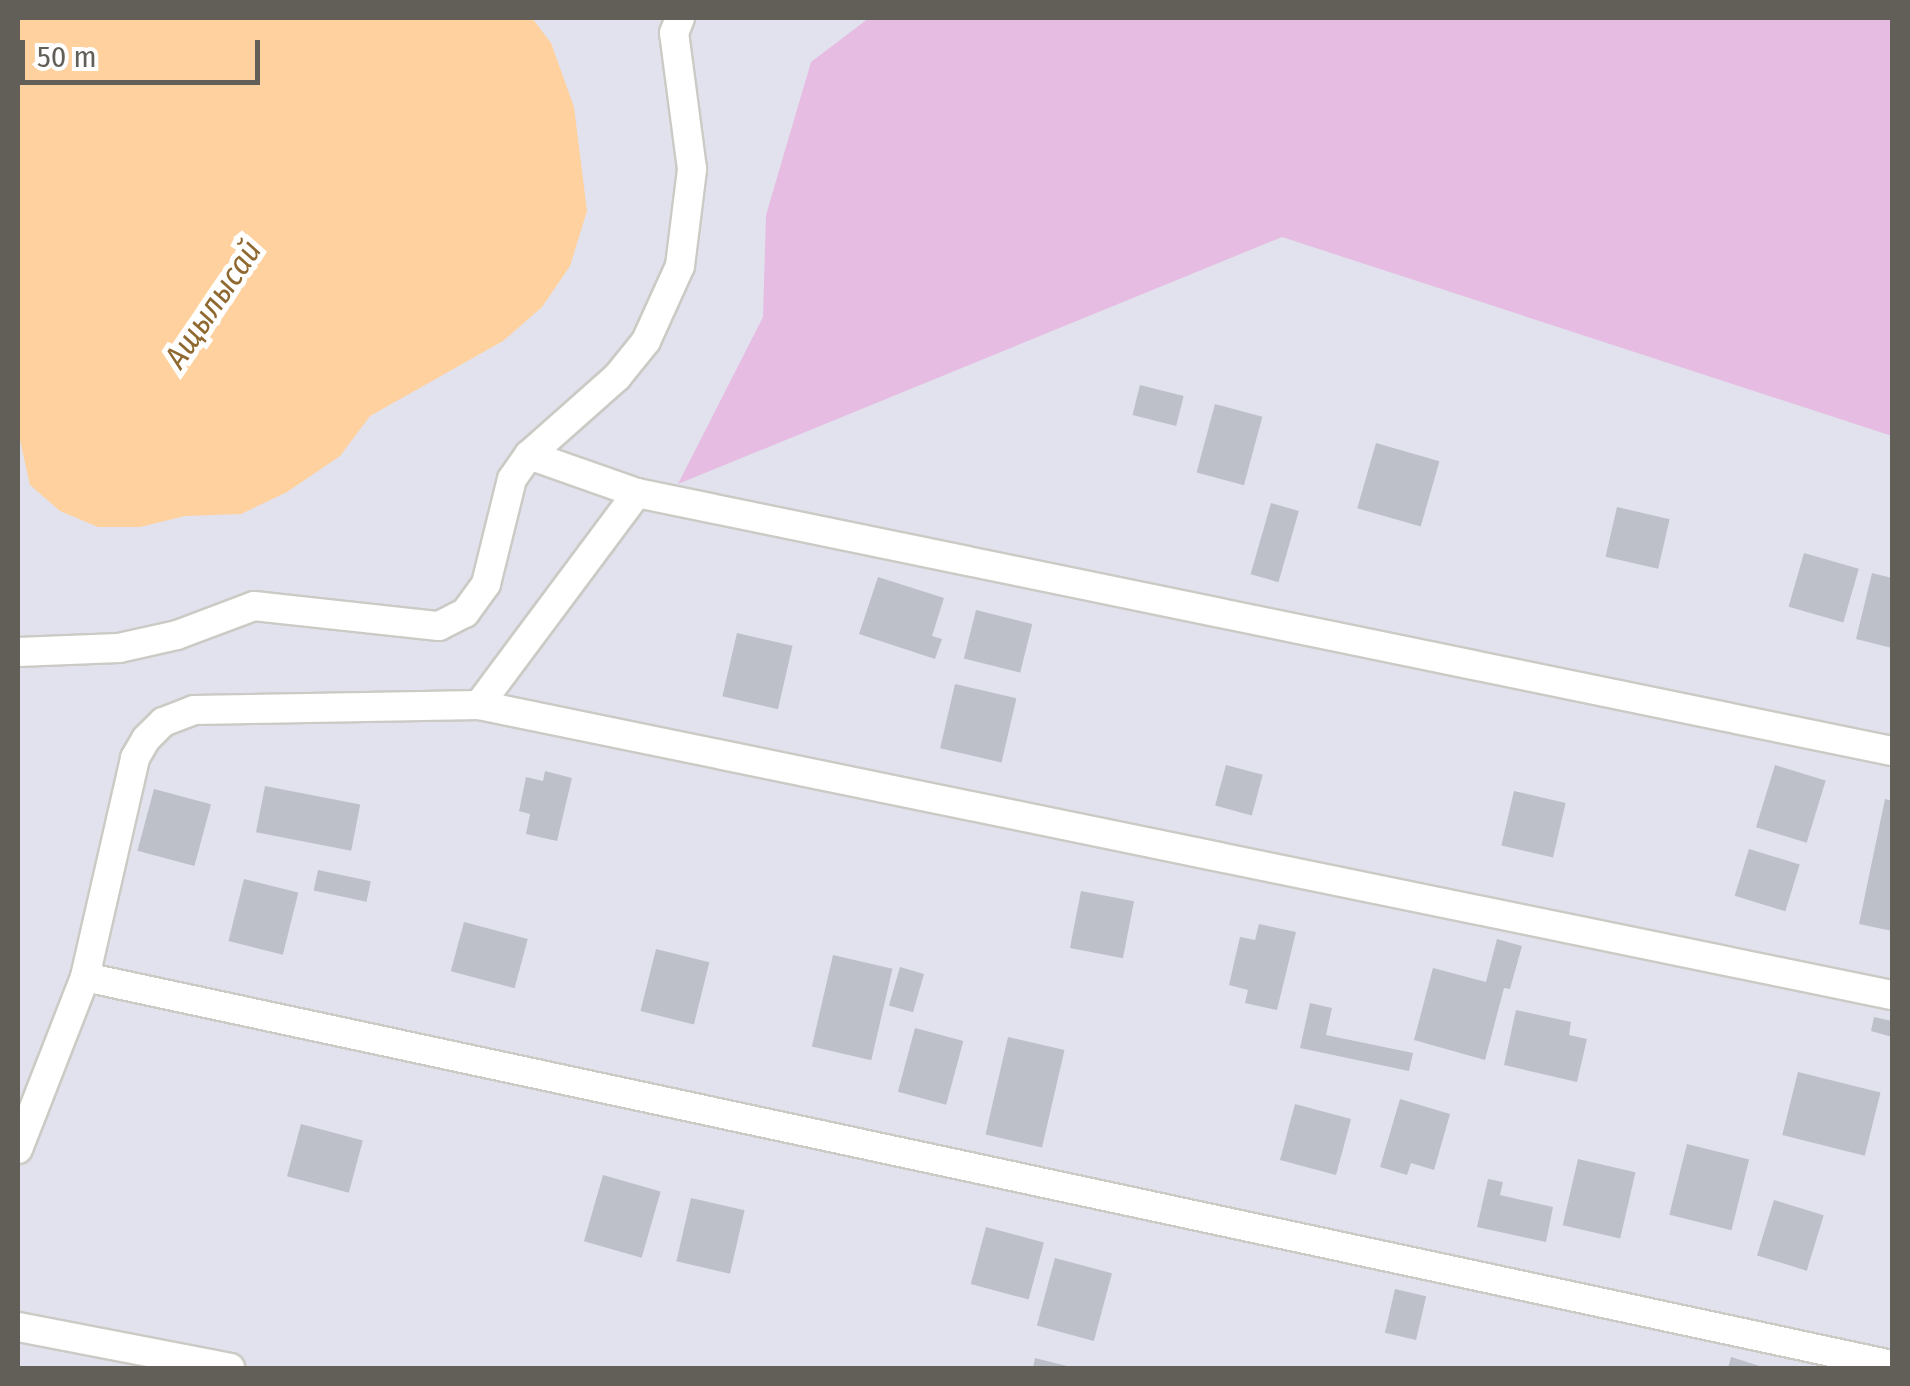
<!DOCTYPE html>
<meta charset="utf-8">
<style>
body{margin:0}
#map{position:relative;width:1910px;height:1386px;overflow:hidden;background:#e1e2ed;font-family:"Fira Sans Condensed",sans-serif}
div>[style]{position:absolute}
.green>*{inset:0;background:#e6bce2}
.water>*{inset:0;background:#ffd19e}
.building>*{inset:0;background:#bdc0c8;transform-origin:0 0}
.roads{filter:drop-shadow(2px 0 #cccac5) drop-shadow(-2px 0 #cccac5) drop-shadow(0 2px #cccac5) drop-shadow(0 -2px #cccac5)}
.street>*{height:28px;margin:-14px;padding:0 14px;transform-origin:14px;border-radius:14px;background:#fff}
span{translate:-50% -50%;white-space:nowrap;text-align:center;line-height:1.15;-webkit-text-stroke:10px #fff;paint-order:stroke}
.water-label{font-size:32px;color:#906930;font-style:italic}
.frame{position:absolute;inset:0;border:20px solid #625f59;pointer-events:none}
.scale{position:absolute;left:20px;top:40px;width:240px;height:45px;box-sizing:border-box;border:5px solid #625f59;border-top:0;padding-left:12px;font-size:30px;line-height:35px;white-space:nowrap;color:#625f59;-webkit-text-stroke:8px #fff;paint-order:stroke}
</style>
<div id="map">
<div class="green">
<i style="clip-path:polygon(869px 18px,1892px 18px,1892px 436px,1282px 237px,678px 484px,763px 317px,766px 215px,811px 62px)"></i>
</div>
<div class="water">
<i style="clip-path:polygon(18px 18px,532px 18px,551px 43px,574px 107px,587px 211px,570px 266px,542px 307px,503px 341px,370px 416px,340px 456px,287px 492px,241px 514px,185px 516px,140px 527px,98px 527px,60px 511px,30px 485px,18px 431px)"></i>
</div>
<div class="building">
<i style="left:1140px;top:385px;width:45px;height:31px;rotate:14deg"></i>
<i style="left:1215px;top:404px;width:49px;height:71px;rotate:15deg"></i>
<i style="left:1376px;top:443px;width:66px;height:68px;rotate:16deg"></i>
<i style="left:1271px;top:503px;width:29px;height:74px;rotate:16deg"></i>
<i style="left:1617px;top:507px;width:54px;height:51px;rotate:13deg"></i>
<i style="left:1804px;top:553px;width:57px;height:56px;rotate:16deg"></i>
<i style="clip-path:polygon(1872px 573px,1892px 578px,1892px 648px,1856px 639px)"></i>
<i style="clip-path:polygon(878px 577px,944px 598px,932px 636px,942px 639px,935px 659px,859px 634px)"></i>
<i style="left:976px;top:610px;width:58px;height:50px;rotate:14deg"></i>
<i style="left:737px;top:633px;width:57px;height:65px;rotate:13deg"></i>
<i style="left:955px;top:684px;width:63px;height:66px;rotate:13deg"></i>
<i style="left:1226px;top:765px;width:38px;height:42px;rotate:15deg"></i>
<i style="left:1775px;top:765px;width:53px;height:65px;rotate:17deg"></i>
<i style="clip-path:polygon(545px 771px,572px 778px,557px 841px,526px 834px,530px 814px,519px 811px,526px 777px,543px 781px)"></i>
<i style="left:265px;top:786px;width:97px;height:47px;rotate:11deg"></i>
<i style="left:154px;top:789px;width:59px;height:64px;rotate:15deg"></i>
<i style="left:1514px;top:791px;width:53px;height:56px;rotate:13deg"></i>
<i style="clip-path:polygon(1885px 799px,1892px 801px,1892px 931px,1859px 924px)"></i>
<i style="left:1749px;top:849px;width:53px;height:49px;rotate:17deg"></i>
<i style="left:318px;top:870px;width:54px;height:21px;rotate:12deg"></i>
<i style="left:244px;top:879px;width:56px;height:64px;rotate:14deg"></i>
<i style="left:1081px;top:891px;width:54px;height:58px;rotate:11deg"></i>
<i style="left:464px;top:922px;width:66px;height:51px;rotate:15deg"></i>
<i style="clip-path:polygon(1259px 924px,1296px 932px,1277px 1010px,1245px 1003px,1248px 990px,1229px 985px,1240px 937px,1255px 940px)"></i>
<i style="clip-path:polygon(1497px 939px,1522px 946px,1510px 989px,1504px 988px,1485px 1060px,1414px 1040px,1433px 968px,1486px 982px)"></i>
<i style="left:656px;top:949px;width:55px;height:64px;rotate:14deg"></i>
<i style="left:833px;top:955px;width:61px;height:94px;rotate:13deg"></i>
<i style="left:900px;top:967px;width:25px;height:40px;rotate:16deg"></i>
<i style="clip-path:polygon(1310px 1003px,1332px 1008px,1326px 1035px,1413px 1053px,1409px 1071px,1300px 1048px)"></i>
<i style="clip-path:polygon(1516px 1010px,1571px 1022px,1569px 1035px,1587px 1039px,1577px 1082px,1504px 1065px)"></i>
<i style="clip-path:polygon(1874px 1017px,1892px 1021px,1892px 1037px,1871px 1031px)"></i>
<i style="left:915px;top:1028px;width:50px;height:66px;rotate:15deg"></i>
<i style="left:1008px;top:1037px;width:58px;height:100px;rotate:13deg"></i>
<i style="left:1798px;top:1072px;width:85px;height:65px;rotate:14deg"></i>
<i style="clip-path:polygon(1400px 1099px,1450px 1114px,1434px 1170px,1411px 1163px,1407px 1175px,1380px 1167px)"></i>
<i style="left:1295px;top:1104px;width:58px;height:58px;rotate:15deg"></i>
<i style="left:301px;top:1124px;width:64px;height:54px;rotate:15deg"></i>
<i style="left:1687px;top:1144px;width:64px;height:73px;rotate:14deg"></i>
<i style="left:1578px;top:1159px;width:59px;height:68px;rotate:13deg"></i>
<i style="left:603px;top:1175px;width:60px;height:69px;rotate:16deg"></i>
<i style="clip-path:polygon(1488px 1179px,1503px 1182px,1500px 1195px,1553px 1207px,1546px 1242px,1477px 1227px)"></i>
<i style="left:691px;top:1198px;width:55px;height:65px;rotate:13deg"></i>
<i style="left:1774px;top:1200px;width:52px;height:58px;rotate:17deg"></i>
<i style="left:986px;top:1227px;width:60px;height:59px;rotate:15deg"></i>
<i style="left:1055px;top:1258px;width:59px;height:70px;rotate:15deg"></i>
<i style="left:1395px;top:1289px;width:32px;height:45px;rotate:13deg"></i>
<i style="clip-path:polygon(1731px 1357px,1766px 1368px,1728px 1368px)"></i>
<i style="clip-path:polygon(1035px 1358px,1071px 1367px,1070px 1368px,1033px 1368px)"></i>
</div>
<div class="roads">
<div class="street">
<i style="left:529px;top:455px;width:114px;rotate:19.4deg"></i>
<i style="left:637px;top:493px;width:1281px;rotate:11.62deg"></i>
<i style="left:18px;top:652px;width:101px;rotate:-2.3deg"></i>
<i style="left:119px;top:648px;width:59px;rotate:-12.6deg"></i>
<i style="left:177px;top:635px;width:82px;rotate:-20.6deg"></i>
<i style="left:254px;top:606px;width:186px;rotate:6.2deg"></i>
<i style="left:439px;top:626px;width:29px;rotate:-27deg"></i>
<i style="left:465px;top:613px;width:36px;rotate:-54deg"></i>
<i style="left:486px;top:584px;width:108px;rotate:-76.1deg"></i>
<i style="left:512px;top:479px;width:29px;rotate:-55deg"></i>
<i style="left:529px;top:455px;width:118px;rotate:-41.6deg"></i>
<i style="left:617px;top:377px;width:46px;rotate:-51.1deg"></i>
<i style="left:646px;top:341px;width:82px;rotate:-65.6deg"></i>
<i style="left:680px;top:266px;width:98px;rotate:-82.9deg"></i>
<i style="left:692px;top:169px;width:137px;rotate:-97.5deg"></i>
<i style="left:674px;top:33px;width:16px;rotate:-68deg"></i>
<i style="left:479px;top:705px;width:1442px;rotate:11.6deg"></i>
<i style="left:85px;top:977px;width:1848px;rotate:12.12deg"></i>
<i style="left:18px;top:1149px;width:185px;rotate:-68.7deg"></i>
<i style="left:85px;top:977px;width:225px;rotate:-77.1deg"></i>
<i style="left:135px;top:758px;width:22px;rotate:-60deg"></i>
<i style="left:146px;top:739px;width:24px;rotate:-45deg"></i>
<i style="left:163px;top:722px;width:33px;rotate:-21deg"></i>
<i style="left:194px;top:710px;width:285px;rotate:-1deg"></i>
<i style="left:479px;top:705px;width:264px;rotate:-53.3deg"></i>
<i style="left:18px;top:1327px;width:216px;rotate:10.9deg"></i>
</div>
</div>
<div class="water-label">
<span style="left:213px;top:304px;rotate:-56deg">Ащылысай</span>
</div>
<div class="frame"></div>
<div class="scale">50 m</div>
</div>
